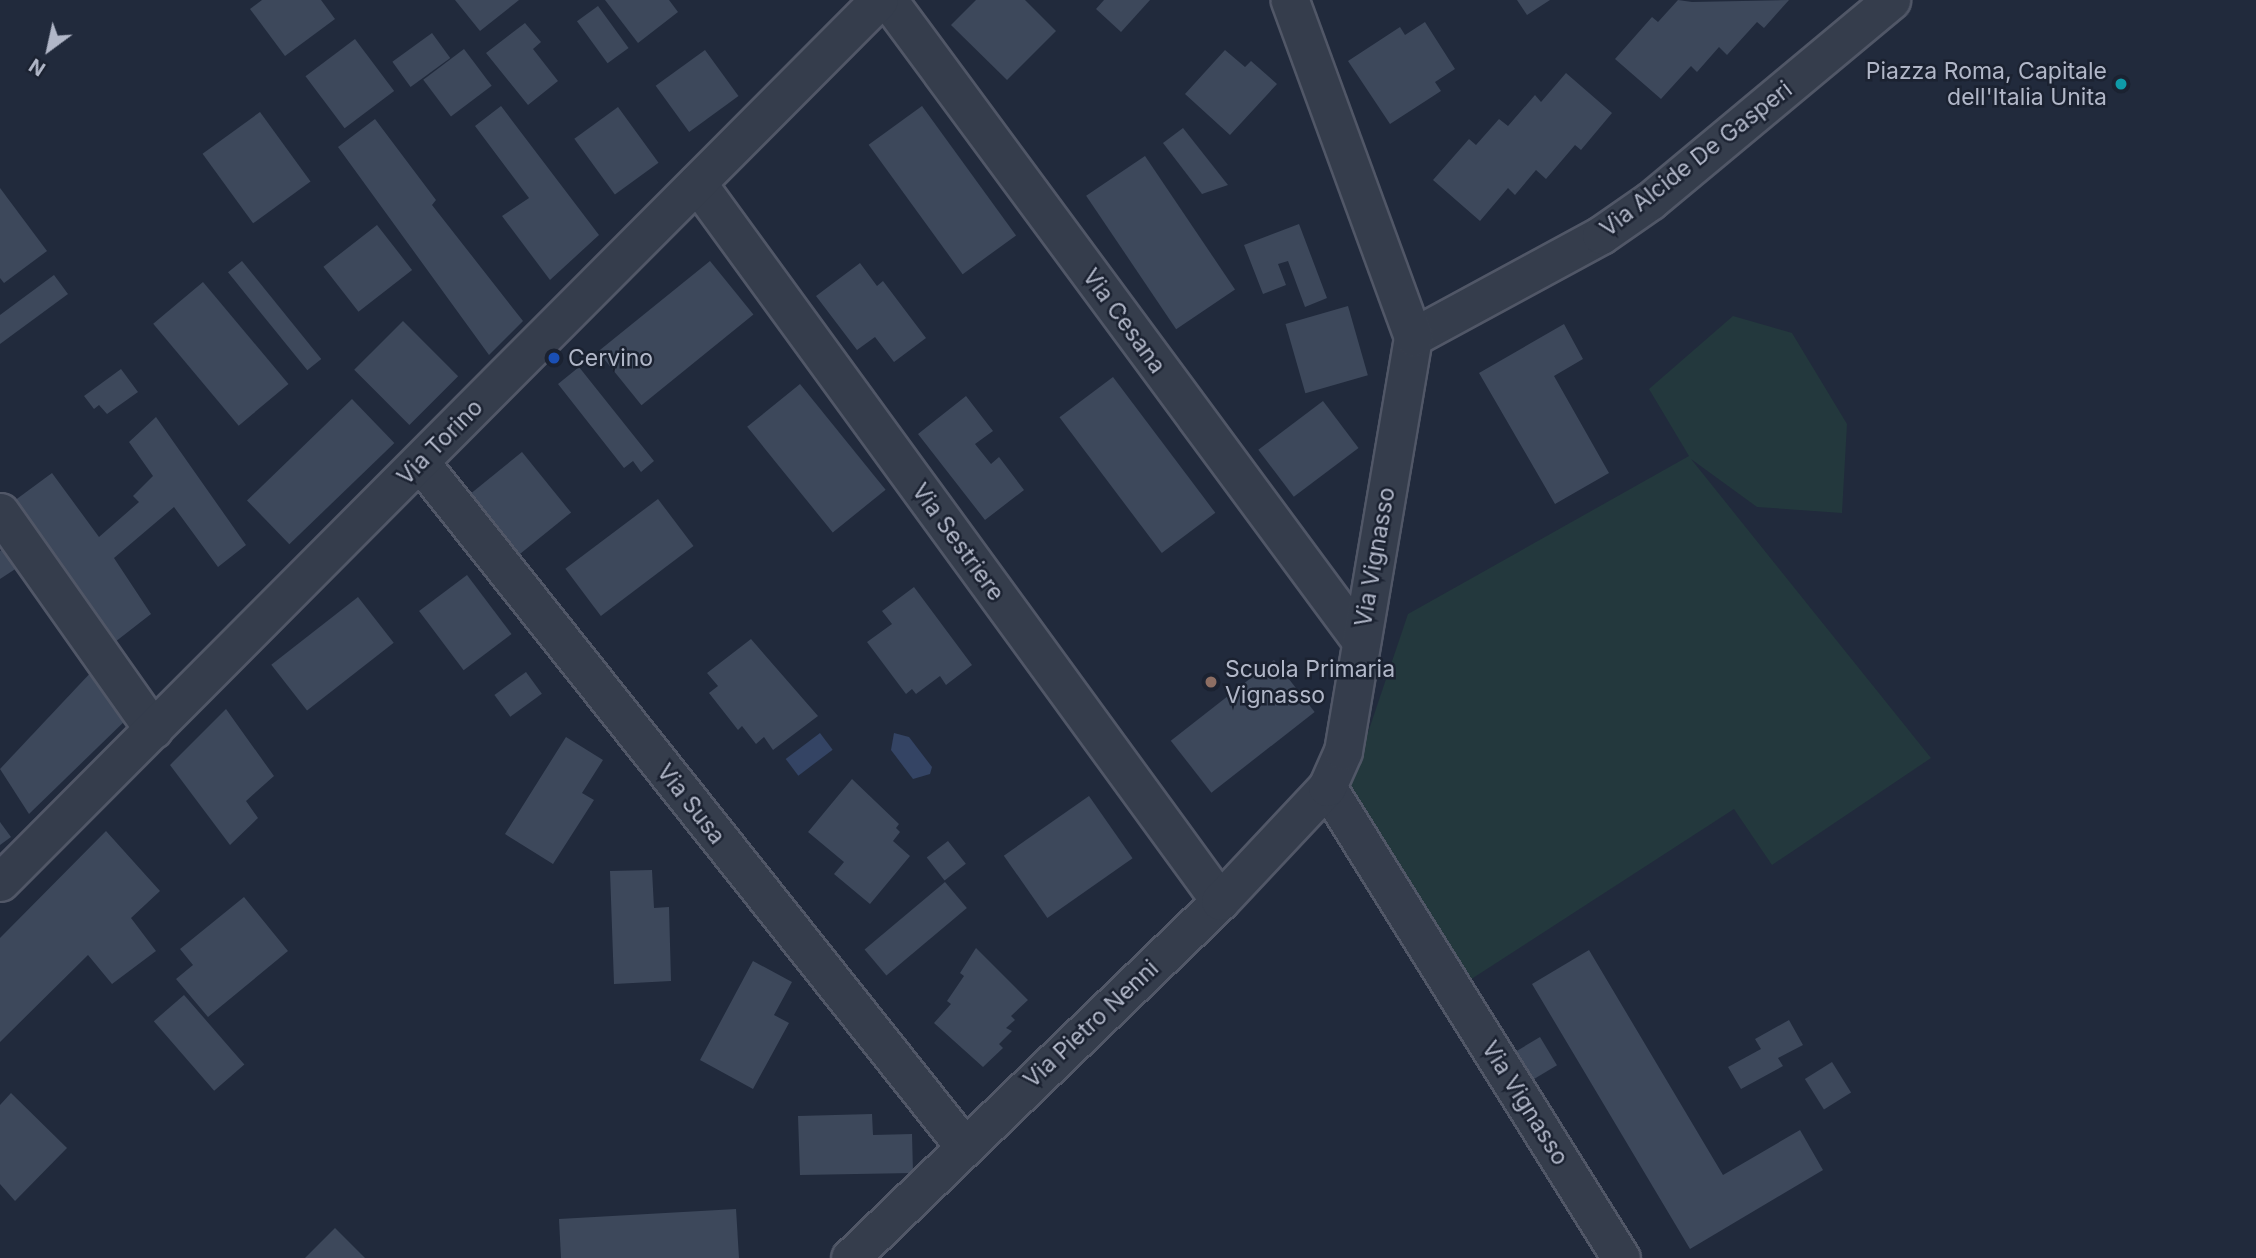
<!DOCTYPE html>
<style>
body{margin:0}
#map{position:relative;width:2256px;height:1258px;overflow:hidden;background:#212a3c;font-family:Inter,sans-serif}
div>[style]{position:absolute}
.green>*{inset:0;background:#23383d}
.water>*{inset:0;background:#344464;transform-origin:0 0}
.building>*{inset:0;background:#3d485b;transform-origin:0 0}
.roads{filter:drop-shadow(2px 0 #515767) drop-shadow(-2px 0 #515767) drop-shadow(0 2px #515767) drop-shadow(0 -2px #515767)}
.minor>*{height:37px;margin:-18.5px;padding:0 18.5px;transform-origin:18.5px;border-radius:18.5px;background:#353d4c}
.dots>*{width:19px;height:19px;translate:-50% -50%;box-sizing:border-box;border:4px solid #1b2231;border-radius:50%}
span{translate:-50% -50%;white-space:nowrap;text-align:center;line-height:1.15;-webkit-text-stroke:5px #1b2231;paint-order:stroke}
.poi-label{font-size:23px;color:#b1b7c8}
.right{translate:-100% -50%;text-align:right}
.left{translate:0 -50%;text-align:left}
.street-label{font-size:23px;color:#b1b7c8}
.north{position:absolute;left:14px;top:14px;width:70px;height:70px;-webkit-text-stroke:5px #1b2231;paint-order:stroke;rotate:213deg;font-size:19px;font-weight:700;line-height:28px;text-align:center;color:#b1b7c8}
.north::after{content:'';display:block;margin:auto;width:24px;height:32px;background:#b1b7c8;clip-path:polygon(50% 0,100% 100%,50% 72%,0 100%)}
</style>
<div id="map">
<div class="green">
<i style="clip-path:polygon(1733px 316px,1792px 333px,1847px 424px,1842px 513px,1757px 507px,1691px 459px,1931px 758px,1772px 865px,1734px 809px,1459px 987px,1341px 790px,1354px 774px,1408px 614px,1689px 456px,1649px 389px)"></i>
</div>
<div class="water">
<i style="left:820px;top:733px;width:21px;height:43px;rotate:53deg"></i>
<i style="clip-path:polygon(894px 733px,909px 737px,932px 767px,930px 774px,913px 779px,891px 750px)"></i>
</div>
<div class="building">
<i style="clip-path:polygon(262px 0,321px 0,335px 19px,285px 56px,250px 9px)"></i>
<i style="clip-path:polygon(455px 0,519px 0,480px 31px)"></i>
<i style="clip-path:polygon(605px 0,669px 0,678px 12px,638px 43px)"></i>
<i style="clip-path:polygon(976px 0,1025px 0,1056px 31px,1007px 80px,951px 25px)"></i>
<i style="clip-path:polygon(1104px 0,1150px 0,1121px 32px,1096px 9px)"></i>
<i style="clip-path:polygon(1517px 0,1550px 0,1527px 15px)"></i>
<i style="clip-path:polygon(1678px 0,1692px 2px,1789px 0,1764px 28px,1757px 22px,1727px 55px,1719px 47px,1697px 72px,1691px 66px,1661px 99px,1615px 59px,1652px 17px,1658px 22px)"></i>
<i style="left:598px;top:6px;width:52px;height:26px;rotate:54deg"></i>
<i style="clip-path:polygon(1425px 22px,1455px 69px,1435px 82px,1441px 91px,1390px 124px,1348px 61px,1400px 27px,1405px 35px)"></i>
<i style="clip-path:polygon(525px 23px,541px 42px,533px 49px,558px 81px,528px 105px,486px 53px)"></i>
<i style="left:432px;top:33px;width:31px;height:49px;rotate:54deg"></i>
<i style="left:355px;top:39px;width:65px;height:62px;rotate:53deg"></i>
<i style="left:464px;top:49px;width:46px;height:51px;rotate:53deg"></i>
<i style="left:705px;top:50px;width:57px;height:61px;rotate:54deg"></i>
<i style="clip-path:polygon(1225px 50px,1245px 67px,1251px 61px,1277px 84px,1230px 135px,1185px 94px)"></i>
<i style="clip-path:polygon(1566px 73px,1612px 113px,1581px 150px,1575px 145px,1546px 179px,1536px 170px,1515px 195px,1508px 188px,1480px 221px,1433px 180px,1469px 139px,1476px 145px,1499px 119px,1508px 126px,1535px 95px,1541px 102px)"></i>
<i style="clip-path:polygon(501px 106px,599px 235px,550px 280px,502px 216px,529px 198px,475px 126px)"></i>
<i style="left:922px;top:106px;width:160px;height:66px;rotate:54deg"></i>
<i style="left:618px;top:107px;width:69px;height:54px;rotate:54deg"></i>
<i style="left:260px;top:112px;width:86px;height:71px;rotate:54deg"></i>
<i style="clip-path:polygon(375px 119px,436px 200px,432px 205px,523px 321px,489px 355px,338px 147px)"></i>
<i style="clip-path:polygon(1183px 128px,1228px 185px,1202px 194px,1163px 143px)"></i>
<i style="left:1145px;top:156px;width:161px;height:71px;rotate:56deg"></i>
<i style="clip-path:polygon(0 188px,47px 251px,4px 283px,0 278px)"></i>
<i style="clip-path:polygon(1299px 224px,1327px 298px,1305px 307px,1288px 261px,1278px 264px,1286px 285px,1263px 294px,1244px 245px)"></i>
<i style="left:377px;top:225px;width:57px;height:68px;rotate:52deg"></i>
<i style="left:242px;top:261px;width:126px;height:18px;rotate:51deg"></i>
<i style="left:710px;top:261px;width:69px;height:144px;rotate:51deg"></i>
<i style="clip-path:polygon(860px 263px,877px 286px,883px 281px,926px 338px,894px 362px,875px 337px,857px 350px,816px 296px)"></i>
<i style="clip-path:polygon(54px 275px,68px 294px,0 344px,0 315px)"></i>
<i style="left:203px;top:282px;width:133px;height:65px;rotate:50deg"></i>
<i style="left:1348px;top:306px;width:72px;height:65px;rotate:74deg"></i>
<i style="left:403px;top:321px;width:78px;height:69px;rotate:45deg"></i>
<i style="clip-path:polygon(1564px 324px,1583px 359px,1554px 376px,1609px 473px,1555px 504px,1479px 373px)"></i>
<i style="clip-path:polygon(579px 367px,654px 461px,641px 472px,633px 461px,624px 468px,558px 384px)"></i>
<i style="clip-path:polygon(121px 369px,138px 392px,107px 414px,99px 405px,94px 409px,84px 396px)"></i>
<i style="left:1113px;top:377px;width:170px;height:67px;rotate:53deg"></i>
<i style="left:800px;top:384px;width:136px;height:68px;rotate:51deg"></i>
<i style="clip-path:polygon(966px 396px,993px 431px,975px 444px,991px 464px,999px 457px,1024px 490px,985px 520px,918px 434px)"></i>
<i style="left:352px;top:399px;width:61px;height:146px;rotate:46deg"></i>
<i style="left:1323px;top:401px;width:59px;height:81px;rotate:53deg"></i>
<i style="clip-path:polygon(156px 417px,246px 545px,218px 567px,174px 507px,114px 558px,151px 614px,115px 642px,14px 501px,52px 473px,99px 537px,139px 502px,133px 496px,153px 476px,129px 442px)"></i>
<i style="left:522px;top:452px;width:78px;height:67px;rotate:51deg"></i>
<i style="left:658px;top:499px;width:59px;height:116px;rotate:53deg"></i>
<i style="clip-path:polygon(10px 545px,23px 564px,0 579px,0 551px)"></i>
<i style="left:467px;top:575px;width:74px;height:60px;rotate:53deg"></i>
<i style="clip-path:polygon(914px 587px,972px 665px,946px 685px,940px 676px,916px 694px,912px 689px,906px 694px,867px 642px,892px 624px,882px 611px)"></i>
<i style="left:358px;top:597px;width:58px;height:110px;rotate:52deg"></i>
<i style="clip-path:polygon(751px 639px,818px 716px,773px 750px,764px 737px,756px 744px,742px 726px,738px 730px,709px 693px,718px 686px,707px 673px)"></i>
<i style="left:1274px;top:660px;width:66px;height:131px;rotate:52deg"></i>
<i style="clip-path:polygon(95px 668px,131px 715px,29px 814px,0 769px)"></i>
<i style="left:526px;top:672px;width:27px;height:39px;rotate:54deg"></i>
<i style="clip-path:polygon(226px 709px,274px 776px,246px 801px,258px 818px,230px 845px,170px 765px)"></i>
<i style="clip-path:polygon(566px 737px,603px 760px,582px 793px,594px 800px,553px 864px,505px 834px)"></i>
<i style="clip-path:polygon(852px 779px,899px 824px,896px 828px,900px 832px,893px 841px,910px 856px,870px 904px,834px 874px,844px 862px,808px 832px)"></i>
<i style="left:1089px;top:796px;width:76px;height:104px;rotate:55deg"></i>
<i style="clip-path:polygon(0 822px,11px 837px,0 845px)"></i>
<i style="clip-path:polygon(106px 831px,160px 891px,131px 918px,156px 951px,112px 984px,88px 955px,0 1042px,0 938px)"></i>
<i style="left:948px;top:841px;width:29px;height:27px;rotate:52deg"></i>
<i style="clip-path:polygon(652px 870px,654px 908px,669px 907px,671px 981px,614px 984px,610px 871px)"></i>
<i style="left:945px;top:882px;width:34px;height:105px;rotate:50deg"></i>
<i style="clip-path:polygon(244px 897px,288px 951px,208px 1017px,176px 979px,193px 965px,180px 949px)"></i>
<i style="clip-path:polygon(976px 948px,1028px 1000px,1011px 1016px,1015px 1020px,1006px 1028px,1012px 1031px,999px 1044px,1003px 1048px,983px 1067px,934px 1023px,951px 1004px,947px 1001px,964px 976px,960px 973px)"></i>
<i style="clip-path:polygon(1589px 950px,1723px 1175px,1800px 1130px,1823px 1170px,1690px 1249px,1532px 984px)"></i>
<i style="clip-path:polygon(753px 961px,792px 982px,774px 1015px,789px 1023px,753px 1089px,700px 1060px)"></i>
<i style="left:184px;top:995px;width:92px;height:40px;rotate:49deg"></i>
<i style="clip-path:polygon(1789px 1020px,1803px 1045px,1778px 1058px,1783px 1066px,1741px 1089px,1728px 1067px,1761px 1049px,1755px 1039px)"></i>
<i style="left:1540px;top:1037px;width:33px;height:36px;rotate:59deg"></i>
<i style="left:1832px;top:1062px;width:36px;height:32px;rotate:58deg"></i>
<i style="clip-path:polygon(11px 1093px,67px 1148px,15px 1201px,0 1184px,0 1105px)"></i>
<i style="clip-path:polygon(872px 1114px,873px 1135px,912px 1134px,913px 1173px,800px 1175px,798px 1116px)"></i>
<i style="clip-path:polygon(736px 1209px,739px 1258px,561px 1258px,559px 1219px)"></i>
<i style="clip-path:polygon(335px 1228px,365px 1258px,305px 1258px)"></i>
</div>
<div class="roads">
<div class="minor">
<i style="left:888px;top:0;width:797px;rotate:53.58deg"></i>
<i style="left:697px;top:183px;width:888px;rotate:53.93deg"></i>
<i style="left:1413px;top:337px;width:214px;rotate:-28.5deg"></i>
<i style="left:1601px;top:235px;width:60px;rotate:-34.8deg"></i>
<i style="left:1650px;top:201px;width:314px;rotate:-39.8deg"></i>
<i style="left:420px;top:462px;width:873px;rotate:51.51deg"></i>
<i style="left:0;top:512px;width:266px;rotate:54.8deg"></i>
<i style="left:1327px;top:787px;width:555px;rotate:58.03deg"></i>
<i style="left:0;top:882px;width:1245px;rotate:-45.1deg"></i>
<i style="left:850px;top:1258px;width:514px;rotate:-43.98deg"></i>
<i style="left:1220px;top:901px;width:156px;rotate:-46.8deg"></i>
<i style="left:1327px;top:787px;width:39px;rotate:-66deg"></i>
<i style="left:1343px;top:751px;width:420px;rotate:-80.4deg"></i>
<i style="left:1413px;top:337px;width:359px;rotate:-110.1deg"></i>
</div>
</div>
<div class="dots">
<i style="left:2121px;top:84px;background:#0f9aa8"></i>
<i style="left:554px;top:358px;background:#1a4fb4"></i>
<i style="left:1211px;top:682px;background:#8d6e63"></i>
</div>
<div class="poi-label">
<span class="right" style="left:2107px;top:84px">Piazza Roma, Capitale<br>dell'Italia Unita</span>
<span class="left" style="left:568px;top:358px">Cervino</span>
<span class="left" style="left:1225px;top:682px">Scuola Primaria<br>Vignasso</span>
</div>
<div class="street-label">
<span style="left:1696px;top:159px;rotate:-38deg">Via Alcide De Gasperi</span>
<span style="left:1124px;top:321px;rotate:54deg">Via Cesana</span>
<span style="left:440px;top:442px;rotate:-45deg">Via Torino</span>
<span style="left:958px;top:542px;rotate:54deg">Via Sestriere</span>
<span style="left:1375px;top:557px;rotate:-80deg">Via Vignasso</span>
<span style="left:691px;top:804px;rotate:52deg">Via Susa</span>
<span style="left:1091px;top:1024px;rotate:-43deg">Via Pietro Nenni</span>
<span style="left:1525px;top:1103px;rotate:58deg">Via Vignasso</span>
</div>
<div class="north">N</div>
</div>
